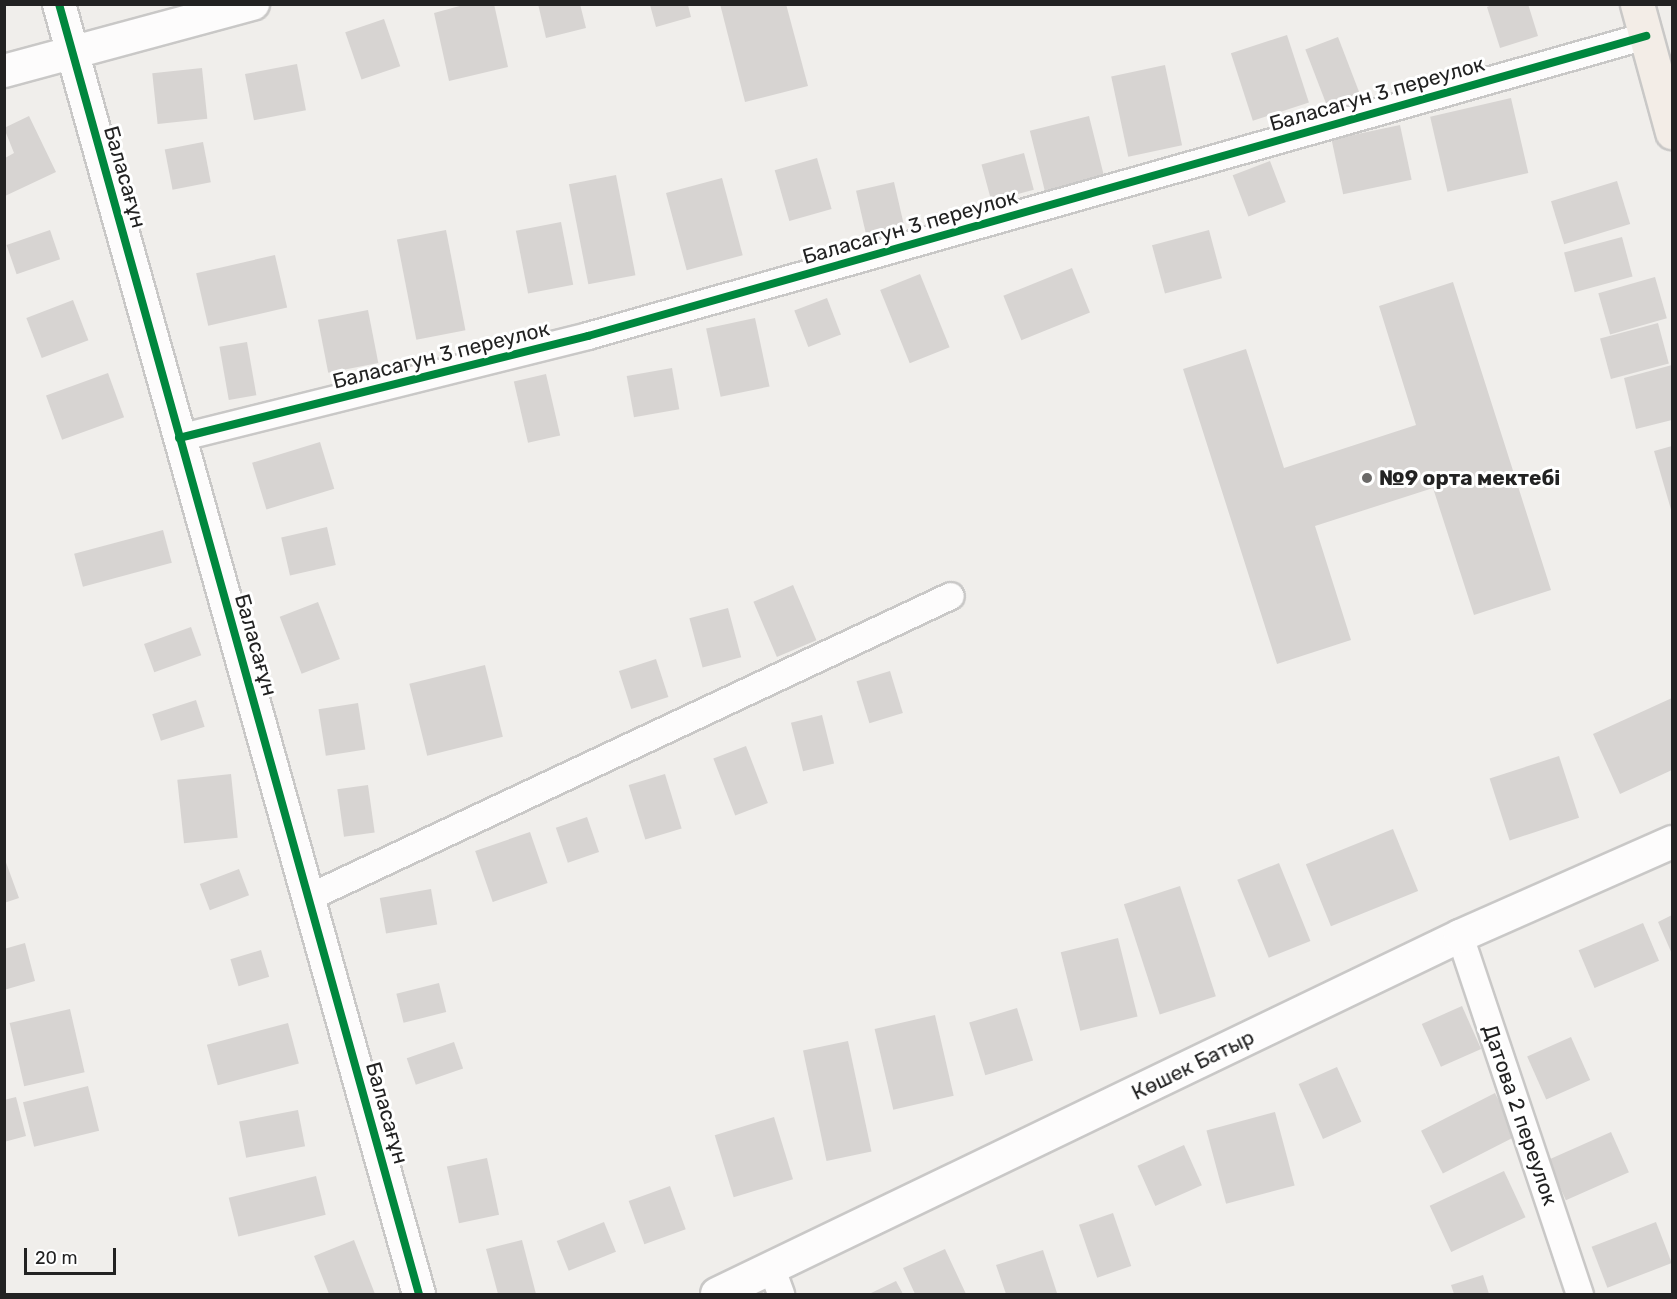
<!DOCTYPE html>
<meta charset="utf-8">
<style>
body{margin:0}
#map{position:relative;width:1677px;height:1299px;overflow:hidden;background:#f0eeeb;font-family:Rubik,sans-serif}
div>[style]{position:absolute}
.building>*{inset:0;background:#d7d4d2;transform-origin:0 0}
.roads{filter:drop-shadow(2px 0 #c9c8c7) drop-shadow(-2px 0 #c9c8c7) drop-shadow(0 2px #c9c8c7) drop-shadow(0 -2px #c9c8c7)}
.minor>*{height:26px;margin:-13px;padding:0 13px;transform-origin:13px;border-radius:13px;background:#fdfcfc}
.tertiary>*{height:32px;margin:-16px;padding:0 16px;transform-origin:16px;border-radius:16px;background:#fdfcfc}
.primary>*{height:33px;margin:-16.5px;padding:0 16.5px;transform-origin:16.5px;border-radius:16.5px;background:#f3ede7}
.cycleway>*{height:8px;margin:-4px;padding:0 4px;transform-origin:4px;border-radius:4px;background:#00873e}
.dots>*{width:16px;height:16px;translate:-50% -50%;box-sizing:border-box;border:3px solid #fff;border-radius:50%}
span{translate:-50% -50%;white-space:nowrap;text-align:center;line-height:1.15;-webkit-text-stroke:6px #fff;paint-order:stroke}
.street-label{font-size:21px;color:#222}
.poi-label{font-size:21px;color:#222;font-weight:700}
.left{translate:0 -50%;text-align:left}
.frame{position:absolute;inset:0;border:6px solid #222;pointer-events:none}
.scale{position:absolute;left:24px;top:1248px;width:92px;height:27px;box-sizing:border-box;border:3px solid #222;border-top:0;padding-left:8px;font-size:18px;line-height:21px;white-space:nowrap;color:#222;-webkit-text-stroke:4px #fff;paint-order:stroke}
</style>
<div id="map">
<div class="building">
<i style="clip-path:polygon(467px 4px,494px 4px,508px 67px,449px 81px,434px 13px)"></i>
<i style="clip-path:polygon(538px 4px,580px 4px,586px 28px,546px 38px)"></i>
<i style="clip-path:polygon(720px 4px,786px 4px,808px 86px,745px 102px)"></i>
<i style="clip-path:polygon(1494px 4px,1528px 4px,1538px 36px,1500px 48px,1487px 7px)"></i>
<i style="clip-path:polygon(650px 5px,688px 5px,691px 17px,656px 27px)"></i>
<i style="left:384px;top:19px;width:50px;height:41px;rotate:71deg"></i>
<i style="left:1287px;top:35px;width:71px;height:59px;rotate:72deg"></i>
<i style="left:1338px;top:37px;width:60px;height:35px;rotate:69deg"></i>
<i style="left:297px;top:64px;width:47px;height:53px;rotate:79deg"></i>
<i style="left:1165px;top:65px;width:82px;height:55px;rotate:78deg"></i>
<i style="left:202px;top:68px;width:51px;height:50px;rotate:84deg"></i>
<i style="left:1511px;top:98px;width:77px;height:83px;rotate:77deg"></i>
<i style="clip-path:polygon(29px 116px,56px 172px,5px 196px,5px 158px,14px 153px,4px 128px)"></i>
<i style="left:1089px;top:116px;width:65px;height:61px;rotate:76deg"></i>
<i style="left:1400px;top:125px;width:56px;height:70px;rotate:78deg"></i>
<i style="left:203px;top:142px;width:41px;height:39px;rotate:79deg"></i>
<i style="left:1024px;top:153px;width:38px;height:44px;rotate:75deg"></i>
<i style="left:817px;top:158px;width:53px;height:44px;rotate:74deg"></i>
<i style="left:1270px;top:161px;width:44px;height:40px;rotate:69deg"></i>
<i style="left:616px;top:175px;width:102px;height:48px;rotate:79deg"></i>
<i style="left:722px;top:178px;width:80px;height:58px;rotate:75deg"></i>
<i style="left:1617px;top:181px;width:45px;height:69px;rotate:73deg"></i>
<i style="left:894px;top:182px;width:58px;height:39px;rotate:77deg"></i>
<i style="left:561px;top:222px;width:64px;height:46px;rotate:79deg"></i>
<i style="left:50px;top:230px;width:31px;height:46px;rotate:71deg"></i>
<i style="left:446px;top:230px;width:102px;height:50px;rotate:79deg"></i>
<i style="left:1209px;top:230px;width:50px;height:59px;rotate:75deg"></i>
<i style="left:1622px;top:237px;width:41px;height:60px;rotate:75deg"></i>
<i style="left:275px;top:255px;width:54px;height:81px;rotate:77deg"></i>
<i style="left:1072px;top:268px;width:48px;height:74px;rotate:68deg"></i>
<i style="left:920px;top:274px;width:79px;height:43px;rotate:68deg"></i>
<i style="left:1655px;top:277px;width:43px;height:59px;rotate:74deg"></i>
<i style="clip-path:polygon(1453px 282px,1551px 590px,1474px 615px,1433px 488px,1315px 526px,1351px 640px,1277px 664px,1183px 369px,1246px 349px,1284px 468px,1416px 425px,1379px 306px)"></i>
<i style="left:827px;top:298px;width:39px;height:35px;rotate:69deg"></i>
<i style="left:73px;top:300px;width:43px;height:50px;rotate:69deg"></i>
<i style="left:368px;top:310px;width:54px;height:51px;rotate:79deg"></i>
<i style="left:755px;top:318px;width:70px;height:50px;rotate:78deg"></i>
<i style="left:1658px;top:323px;width:42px;height:60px;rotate:75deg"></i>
<i style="left:247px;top:342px;width:54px;height:28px;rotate:80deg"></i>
<i style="clip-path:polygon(1672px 365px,1672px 420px,1636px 429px,1624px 378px)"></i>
<i style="left:672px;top:368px;width:42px;height:46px;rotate:80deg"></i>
<i style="left:108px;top:373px;width:47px;height:66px;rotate:70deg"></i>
<i style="left:546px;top:374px;width:63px;height:33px;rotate:77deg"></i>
<i style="left:320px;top:442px;width:49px;height:71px;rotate:73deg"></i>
<i style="clip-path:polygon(1672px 446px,1672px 513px,1654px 451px)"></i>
<i style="left:327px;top:527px;width:39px;height:47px;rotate:77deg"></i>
<i style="left:163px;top:530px;width:34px;height:92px;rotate:75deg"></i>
<i style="left:793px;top:585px;width:60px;height:43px;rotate:67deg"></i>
<i style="left:318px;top:602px;width:61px;height:41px;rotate:69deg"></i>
<i style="left:728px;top:608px;width:51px;height:40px;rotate:75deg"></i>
<i style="left:191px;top:627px;width:30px;height:50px;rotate:70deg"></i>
<i style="left:656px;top:659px;width:40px;height:39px;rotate:72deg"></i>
<i style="left:485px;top:665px;width:74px;height:78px;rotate:76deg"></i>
<i style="left:890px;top:671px;width:44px;height:35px;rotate:73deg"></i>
<i style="clip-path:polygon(1672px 698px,1672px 770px,1620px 794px,1593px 734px)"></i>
<i style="left:196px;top:700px;width:28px;height:46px;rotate:72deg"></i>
<i style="left:358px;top:703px;width:47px;height:40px;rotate:81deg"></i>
<i style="left:822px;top:715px;width:50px;height:32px;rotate:76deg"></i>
<i style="left:746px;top:746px;width:61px;height:35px;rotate:69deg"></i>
<i style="left:1559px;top:756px;width:65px;height:73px;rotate:72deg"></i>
<i style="left:231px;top:774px;width:64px;height:54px;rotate:84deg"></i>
<i style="left:665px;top:774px;width:57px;height:38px;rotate:73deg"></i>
<i style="left:368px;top:785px;width:48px;height:31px;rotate:82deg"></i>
<i style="left:587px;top:817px;width:37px;height:33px;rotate:71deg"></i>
<i style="left:1393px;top:829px;width:67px;height:94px;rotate:68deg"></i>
<i style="left:530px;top:832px;width:54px;height:58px;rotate:71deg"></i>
<i style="clip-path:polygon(4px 857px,19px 898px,4px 903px)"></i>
<i style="left:1279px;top:863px;width:84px;height:45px;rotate:68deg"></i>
<i style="left:239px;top:869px;width:28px;height:42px;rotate:69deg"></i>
<i style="left:1180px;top:886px;width:116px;height:59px;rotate:72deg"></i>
<i style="left:431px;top:889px;width:36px;height:52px;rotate:80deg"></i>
<i style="clip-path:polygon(1672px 915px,1672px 954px,1658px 922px)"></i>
<i style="left:1643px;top:923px;width:41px;height:70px;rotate:67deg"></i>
<i style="left:1118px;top:938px;width:81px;height:59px;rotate:76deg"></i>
<i style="clip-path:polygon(25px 943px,35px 981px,4px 990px,4px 949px)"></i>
<i style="left:261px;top:950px;width:28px;height:32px;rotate:73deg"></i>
<i style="left:439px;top:983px;width:30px;height:44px;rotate:76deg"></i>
<i style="left:1462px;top:1006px;width:47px;height:44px;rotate:66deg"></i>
<i style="left:1017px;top:1008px;width:55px;height:50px;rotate:73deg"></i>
<i style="left:70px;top:1009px;width:65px;height:62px;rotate:77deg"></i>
<i style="left:935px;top:1015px;width:83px;height:62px;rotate:77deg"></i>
<i style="left:288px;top:1023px;width:42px;height:84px;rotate:75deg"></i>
<i style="left:1571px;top:1037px;width:47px;height:48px;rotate:66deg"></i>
<i style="left:848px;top:1041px;width:113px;height:46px;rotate:78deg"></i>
<i style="left:454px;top:1042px;width:28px;height:50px;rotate:71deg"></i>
<i style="left:1337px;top:1067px;width:60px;height:42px;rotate:66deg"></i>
<i style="left:88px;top:1086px;width:46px;height:67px;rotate:76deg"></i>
<i style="left:1495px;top:1093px;width:48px;height:83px;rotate:63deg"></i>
<i style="clip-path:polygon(16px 1097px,26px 1136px,4px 1142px,4px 1100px)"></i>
<i style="left:298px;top:1110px;width:37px;height:60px;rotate:79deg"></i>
<i style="left:1275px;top:1112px;width:76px;height:71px;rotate:75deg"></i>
<i style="left:774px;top:1117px;width:65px;height:62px;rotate:73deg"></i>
<i style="left:1611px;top:1132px;width:44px;height:69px;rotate:66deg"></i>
<i style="left:1184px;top:1145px;width:44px;height:51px;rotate:66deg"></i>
<i style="left:487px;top:1158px;width:58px;height:41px;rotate:78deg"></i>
<i style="left:1504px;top:1171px;width:51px;height:82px;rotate:65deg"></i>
<i style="left:316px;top:1176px;width:40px;height:90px;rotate:76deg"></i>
<i style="left:670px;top:1186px;width:46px;height:44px;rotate:70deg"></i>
<i style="left:1113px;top:1213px;width:56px;height:36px;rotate:71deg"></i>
<i style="left:604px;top:1222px;width:32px;height:51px;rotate:68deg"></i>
<i style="left:1656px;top:1222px;width:44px;height:69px;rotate:69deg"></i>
<i style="clip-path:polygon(354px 1240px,375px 1294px,329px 1294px,314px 1256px)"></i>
<i style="clip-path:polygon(522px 1240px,536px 1294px,498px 1294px,486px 1249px)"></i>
<i style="clip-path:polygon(945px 1249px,966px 1294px,915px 1294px,903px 1268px)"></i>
<i style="clip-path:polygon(1043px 1250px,1057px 1293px,1006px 1294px,996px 1265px)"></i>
<i style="clip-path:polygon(1483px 1275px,1489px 1294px,1454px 1294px,1451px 1285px)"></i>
<i style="clip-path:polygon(896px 1281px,903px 1294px,869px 1294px)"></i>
</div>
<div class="roads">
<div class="minor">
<i style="left:179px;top:438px;width:422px;rotate:-14deg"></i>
<i style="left:588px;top:336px;width:1100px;rotate:-15.83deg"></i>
<i style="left:308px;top:898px;width:710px;rotate:-25.16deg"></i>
<i style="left:1460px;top:936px;width:378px;rotate:71.5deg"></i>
<i style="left:772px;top:1269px;width:27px;rotate:70deg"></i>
</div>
<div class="tertiary">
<i style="left:59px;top:4px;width:1339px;rotate:74.41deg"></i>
<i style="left:4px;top:71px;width:258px;rotate:-15.1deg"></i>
<i style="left:717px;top:1294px;width:825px;rotate:-25.73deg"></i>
<i style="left:1460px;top:936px;width:232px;rotate:-23.9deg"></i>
</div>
<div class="primary">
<i style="left:1637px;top:4px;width:133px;rotate:74.7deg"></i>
</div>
</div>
<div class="cycleway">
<i style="left:59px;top:4px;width:1339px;rotate:74.41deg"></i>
<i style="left:179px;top:438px;width:422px;rotate:-14deg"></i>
<i style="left:588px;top:336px;width:1100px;rotate:-15.83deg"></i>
</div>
<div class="dots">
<i style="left:1367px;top:478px;background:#6a6968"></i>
</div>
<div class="street-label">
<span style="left:1377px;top:94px;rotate:-16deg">Баласагун 3 переулок</span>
<span style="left:125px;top:177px;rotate:74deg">Баласағұн</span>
<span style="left:910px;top:227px;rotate:-16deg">Баласагун 3 переулок</span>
<span style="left:441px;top:355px;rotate:-14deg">Баласагун 3 переулок</span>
<span style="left:256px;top:645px;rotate:74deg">Баласағұн</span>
<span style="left:1193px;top:1065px;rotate:-26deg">Көшек Батыр</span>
<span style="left:387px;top:1113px;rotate:74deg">Баласағұн</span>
<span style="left:1520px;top:1115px;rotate:71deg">Датова 2 переулок</span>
</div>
<div class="poi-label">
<span class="left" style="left:1379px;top:478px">№9 орта мектебі</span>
</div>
<div class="frame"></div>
<div class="scale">20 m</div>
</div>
